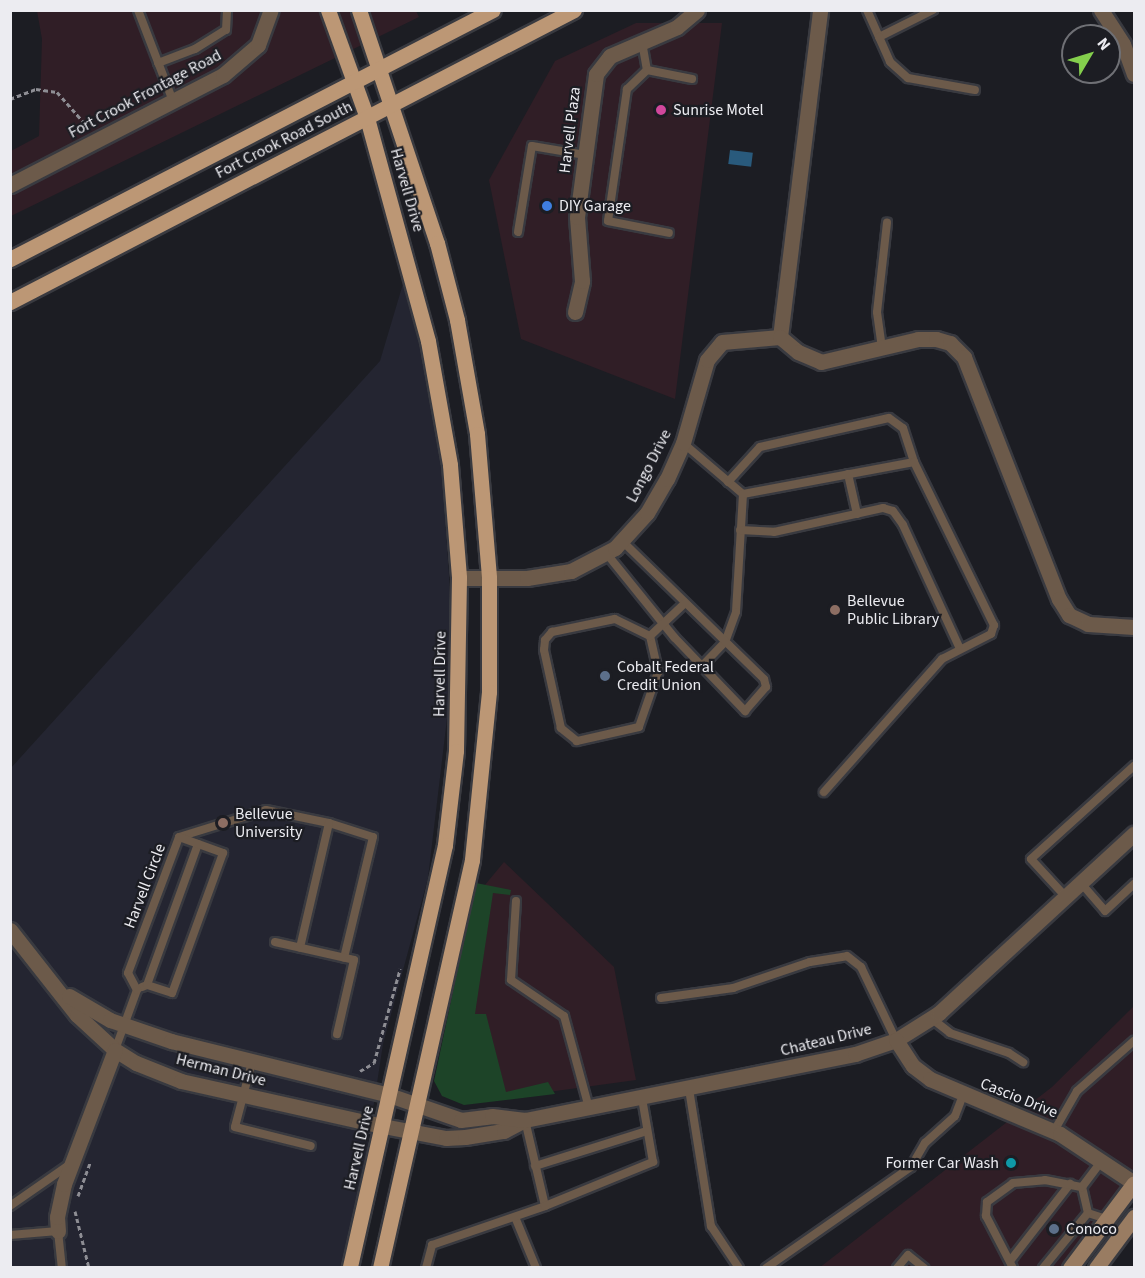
<!DOCTYPE html>
<style>
body{margin:0}
#map{position:relative;width:1145px;height:1278px;overflow:hidden;background:#1c1d23;font-family:"Source Sans 3",sans-serif}
div>[style]{position:absolute}
.commercial>*{inset:0;background:#301e26}
.built>*{inset:0;background:#242531}
.green>*{inset:0;background:#1d4428}
.water>*{inset:0;background:#295a7c;transform-origin:0 0}
.path>*{height:3px;margin-top:-1.5px;transform-origin:0;background:repeating-linear-gradient(90deg,#8e8e94 0 4.5px,transparent 0 7.5px)}
.roads{filter:drop-shadow(2px 0 #393a40) drop-shadow(-2px 0 #393a40) drop-shadow(0 2px #393a40) drop-shadow(0 -2px #393a40)}
.service>*{height:8px;margin:-4px;padding:0 4px;transform-origin:4px;border-radius:4px;background:#6c5a4a}
.minor>*{height:15px;margin:-7.5px;padding:0 7.5px;transform-origin:7.5px;border-radius:7.5px;background:#6c5a4a}
.secondary>*{height:15px;margin:-7.5px;padding:0 7.5px;transform-origin:7.5px;border-radius:7.5px;background:#997c62}
.primary>*{height:15px;margin:-7.5px;padding:0 7.5px;transform-origin:7.5px;border-radius:7.5px;background:#bc9775}
.dots>*{width:16px;height:16px;translate:-50% -50%;box-sizing:border-box;border:3px solid #1c1d23;border-radius:50%}
span{translate:-50% -50%;white-space:nowrap;text-align:center;line-height:1.15;-webkit-text-stroke:4.5px #1c1d23;paint-order:stroke}
.street-label{font-size:16px;color:#ececf1}
.poi-label{font-size:16px;color:#ececf1}
.left{translate:0 -50%;text-align:left}
.right{translate:-100% -50%;text-align:right}
.frame{position:absolute;inset:0;border:12px solid #ececf1;pointer-events:none}
.north{position:absolute;left:1061px;top:24px;width:60px;height:60px;box-sizing:border-box;background:#1c1d23;border:2px solid #6f7075;border-radius:50%;rotate:52deg;font-size:16px;font-weight:700;line-height:24px;text-align:center;color:#ececf1}
.north::after{content:'';display:block;margin:auto;width:21px;height:27px;background:#84cf4d;clip-path:polygon(50% 0,100% 100%,50% 72%,0 100%)}
</style>
<div id="map">
<div class="commercial">
<i style="clip-path:polygon(37px 11px,416px 11px,419px 17px,11px 216px,11px 151px,39px 136px,42px 39px)"></i>
<i style="clip-path:polygon(636px 23px,722px 23px,675px 399px,521px 339px,489px 180px,555px 61px)"></i>
<i style="clip-path:polygon(504px 862px,614px 967px,636px 1080px,482px 1101px,454px 1027px,475px 897px)"></i>
<i style="clip-path:polygon(1134px 1006px,1134px 1172px,1068px 1267px,819px 1268px,1052px 1087px)"></i>
</div>
<div class="built">
<i style="clip-path:polygon(405px 277px,425px 358px,441px 458px,449px 575px,451px 685px,428px 878px,383px 1044px,363px 1175px,341px 1267px,11px 1267px,10px 769px,380px 361px)"></i>
</div>
<div class="green">
<i style="clip-path:polygon(476px 883px,511px 890px,510px 895px,493px 893px,475px 1014px,486px 1014px,506px 1092px,548px 1082px,555px 1094px,464px 1105px,442px 1096px,434px 1081px)"></i>
</div>
<div class="water">
<i style="left:730px;top:150px;width:23px;height:14px;rotate:7deg"></i>
</div>
<div class="path">
<i style="left:10px;top:99px;width:28px;rotate:-21deg"></i>
<i style="left:36px;top:89px;width:21px;rotate:8deg"></i>
<i style="left:57px;top:92px;width:47px;rotate:48.5deg"></i>
<i style="left:360px;top:1071px;width:16px;rotate:-30deg"></i>
<i style="left:374px;top:1063px;width:98px;rotate:-74.5deg"></i>
<i style="left:78px;top:1196px;width:35px;rotate:-70deg"></i>
<i style="left:75px;top:1211px;width:59px;rotate:76.2deg"></i>
</div>
<div class="roads">
<div class="service">
<i style="left:138px;top:10px;width:97px;rotate:69deg"></i>
<i style="left:867px;top:10px;width:30px;rotate:66deg"></i>
<i style="left:933px;top:10px;width:60px;rotate:153.4deg"></i>
<i style="left:879px;top:37px;width:27px;rotate:66deg"></i>
<i style="left:890px;top:62px;width:24px;rotate:42deg"></i>
<i style="left:908px;top:78px;width:68px;rotate:10.2deg"></i>
<i style="left:642px;top:42px;width:28px;rotate:80deg"></i>
<i style="left:647px;top:70px;width:28px;rotate:136deg"></i>
<i style="left:627px;top:89px;width:133px;rotate:98.2deg"></i>
<i style="left:608px;top:221px;width:62px;rotate:11.1deg"></i>
<i style="left:158px;top:63px;width:40px;rotate:-21deg"></i>
<i style="left:195px;top:49px;width:36px;rotate:-32deg"></i>
<i style="left:226px;top:30px;width:20px;rotate:-87deg"></i>
<i style="left:647px;top:70px;width:46px;rotate:11.3deg"></i>
<i style="left:518px;top:232px;width:87px;rotate:-80.8deg"></i>
<i style="left:532px;top:146px;width:54px;rotate:9.6deg"></i>
<i style="left:882px;top:348px;width:36px;rotate:-98deg"></i>
<i style="left:877px;top:312px;width:90px;rotate:-83.6deg"></i>
<i style="left:683px;top:443px;width:79px;rotate:40.4deg"></i>
<i style="left:743px;top:494px;width:118px;rotate:93.4deg"></i>
<i style="left:736px;top:612px;width:32px;rotate:110deg"></i>
<i style="left:725px;top:642px;width:35px;rotate:134deg"></i>
<i style="left:848px;top:474px;width:41px;rotate:77.3deg"></i>
<i style="left:728px;top:482px;width:47px;rotate:-47.6deg"></i>
<i style="left:760px;top:447px;width:132px;rotate:-12.7deg"></i>
<i style="left:889px;top:418px;width:17px;rotate:36deg"></i>
<i style="left:903px;top:428px;width:36px;rotate:72deg"></i>
<i style="left:743px;top:494px;width:174px;rotate:-10.6deg"></i>
<i style="left:914px;top:462px;width:182px;rotate:63.9deg"></i>
<i style="left:994px;top:625px;width:9px;rotate:108deg"></i>
<i style="left:991px;top:634px;width:55px;rotate:153deg"></i>
<i style="left:942px;top:659px;width:178px;rotate:131.6deg"></i>
<i style="left:740px;top:530px;width:34px;rotate:3deg"></i>
<i style="left:774px;top:532px;width:112px;rotate:-12.4deg"></i>
<i style="left:883px;top:508px;width:10px;rotate:17deg"></i>
<i style="left:893px;top:511px;width:17px;rotate:54deg"></i>
<i style="left:903px;top:525px;width:136px;rotate:65.3deg"></i>
<i style="left:607px;top:554px;width:107px;rotate:51.1deg"></i>
<i style="left:674px;top:637px;width:103px;rotate:46.2deg"></i>
<i style="left:745px;top:711px;width:32px;rotate:-49deg"></i>
<i style="left:766px;top:687px;width:8px;rotate:-104deg"></i>
<i style="left:764px;top:679px;width:197px;rotate:-135.8deg"></i>
<i style="left:650px;top:636px;width:37px;rotate:77deg"></i>
<i style="left:658px;top:672px;width:58px;rotate:109.1deg"></i>
<i style="left:639px;top:727px;width:64px;rotate:167.3deg"></i>
<i style="left:577px;top:741px;width:21px;rotate:-141deg"></i>
<i style="left:561px;top:728px;width:80px;rotate:-102.3deg"></i>
<i style="left:544px;top:650px;width:10px;rotate:-84deg"></i>
<i style="left:545px;top:640px;width:11px;rotate:-49deg"></i>
<i style="left:552px;top:632px;width:64px;rotate:-11.7deg"></i>
<i style="left:615px;top:619px;width:39px;rotate:26deg"></i>
<i style="left:650px;top:636px;width:48px;rotate:-43.3deg"></i>
<i style="left:329px;top:823px;width:46px;rotate:17.7deg"></i>
<i style="left:373px;top:837px;width:124px;rotate:103.5deg"></i>
<i style="left:179px;top:837px;width:91px;rotate:-17.2deg"></i>
<i style="left:266px;top:810px;width:64px;rotate:11.7deg"></i>
<i style="left:329px;top:823px;width:128px;rotate:103.1deg"></i>
<i style="left:1080px;top:882px;width:38px;rotate:49deg"></i>
<i style="left:1105px;top:911px;width:40px;rotate:-43deg"></i>
<i style="left:1065px;top:896px;width:50px;rotate:-132.6deg"></i>
<i style="left:1031px;top:859px;width:139px;rotate:-42.1deg"></i>
<i style="left:516px;top:901px;width:79px;rotate:93.6deg"></i>
<i style="left:511px;top:980px;width:64px;rotate:34.2deg"></i>
<i style="left:564px;top:1016px;width:95px;rotate:74.8deg"></i>
<i style="left:275px;top:942px;width:81px;rotate:12.8deg"></i>
<i style="left:354px;top:960px;width:76px;rotate:102.9deg"></i>
<i style="left:142px;top:987px;width:5px;rotate:-22deg"></i>
<i style="left:147px;top:985px;width:150px;rotate:-70.1deg"></i>
<i style="left:661px;top:998px;width:73px;rotate:-7.9deg"></i>
<i style="left:733px;top:988px;width:81px;rotate:-18.7deg"></i>
<i style="left:810px;top:962px;width:37px;rotate:-9deg"></i>
<i style="left:847px;top:956px;width:18px;rotate:38deg"></i>
<i style="left:861px;top:967px;width:81px;rotate:64.4deg"></i>
<i style="left:931px;top:1018px;width:24px;rotate:38deg"></i>
<i style="left:950px;top:1033px;width:62px;rotate:18.7deg"></i>
<i style="left:1009px;top:1053px;width:17px;rotate:33deg"></i>
<i style="left:115px;top:1050px;width:64px;rotate:-69.9deg"></i>
<i style="left:137px;top:990px;width:19px;rotate:-118deg"></i>
<i style="left:128px;top:973px;width:145px;rotate:-69.4deg"></i>
<i style="left:179px;top:837px;width:47px;rotate:20deg"></i>
<i style="left:223px;top:853px;width:149px;rotate:110deg"></i>
<i style="left:172px;top:993px;width:26px;rotate:-162deg"></i>
<i style="left:252px;top:1062px;width:67px;rotate:104.7deg"></i>
<i style="left:235px;top:1127px;width:78px;rotate:14deg"></i>
<i style="left:689px;top:1089px;width:139px;rotate:80.9deg"></i>
<i style="left:711px;top:1226px;width:50px;rotate:56.3deg"></i>
<i style="left:525px;top:1120px;width:88px;rotate:76.9deg"></i>
<i style="left:1054px;top:1131px;width:46px;rotate:-60.1deg"></i>
<i style="left:1077px;top:1091px;width:76px;rotate:-41.3deg"></i>
<i style="left:535px;top:1166px;width:117px;rotate:-17.4deg"></i>
<i style="left:1082px;top:1187px;width:27px;rotate:77deg"></i>
<i style="left:1088px;top:1213px;width:20px;rotate:18deg"></i>
<i style="left:10px;top:1206px;width:72px;rotate:-34.8deg"></i>
<i style="left:515px;top:1217px;width:55px;rotate:67.6deg"></i>
<i style="left:10px;top:1235px;width:48px;rotate:-4.8deg"></i>
<i style="left:58px;top:1231px;width:37px;rotate:84deg"></i>
<i style="left:1010px;top:1261px;width:98px;rotate:-52.1deg"></i>
<i style="left:426px;top:1268px;width:24px;rotate:-75deg"></i>
<i style="left:432px;top:1245px;width:120px;rotate:-19deg"></i>
<i style="left:545px;top:1206px;width:117px;rotate:-22.2deg"></i>
<i style="left:653px;top:1162px;width:65px;rotate:-99.8deg"></i>
<i style="left:766px;top:1268px;width:177px;rotate:-34.9deg"></i>
<i style="left:911px;top:1167px;width:28px;rotate:-60deg"></i>
<i style="left:925px;top:1143px;width:40px;rotate:-42deg"></i>
<i style="left:955px;top:1116px;width:22px;rotate:-69deg"></i>
<i style="left:897px;top:1268px;width:17px;rotate:-50deg"></i>
<i style="left:908px;top:1255px;width:21px;rotate:39deg"></i>
<i style="left:1013px;top:1268px;width:59px;rotate:-117.4deg"></i>
<i style="left:986px;top:1216px;width:14px;rotate:-86deg"></i>
<i style="left:987px;top:1202px;width:32px;rotate:-36deg"></i>
<i style="left:1013px;top:1183px;width:32px;rotate:-5deg"></i>
<i style="left:1045px;top:1180px;width:38px;rotate:11deg"></i>
<i style="left:1082px;top:1187px;width:34px;rotate:-53deg"></i>
<i style="left:1043px;top:1268px;width:71px;rotate:-50.7deg"></i>
</div>
<div class="minor">
<i style="left:1101px;top:10px;width:40px;rotate:57.1deg"></i>
<i style="left:1123px;top:44px;width:32px;rotate:70deg"></i>
<i style="left:10px;top:185px;width:240px;rotate:-27.3deg"></i>
<i style="left:223px;top:75px;width:46px;rotate:-40.6deg"></i>
<i style="left:258px;top:45px;width:37px;rotate:-70deg"></i>
<i style="left:575px;top:312px;width:32px;rotate:-77deg"></i>
<i style="left:582px;top:281px;width:64px;rotate:-94.5deg"></i>
<i style="left:577px;top:217px;width:144px;rotate:-82.4deg"></i>
<i style="left:596px;top:74px;width:23px;rotate:-52deg"></i>
<i style="left:610px;top:56px;width:73px;rotate:-23.4deg"></i>
<i style="left:677px;top:27px;width:26px;rotate:-40deg"></i>
<i style="left:780px;top:337px;width:329px;rotate:-83deg"></i>
<i style="left:459px;top:578px;width:68px"></i>
<i style="left:527px;top:578px;width:45px;rotate:-9deg"></i>
<i style="left:571px;top:571px;width:50px;rotate:-27.6deg"></i>
<i style="left:615px;top:548px;width:47px;rotate:-47.6deg"></i>
<i style="left:647px;top:513px;width:39px;rotate:-60deg"></i>
<i style="left:667px;top:479px;width:39px;rotate:-66deg"></i>
<i style="left:683px;top:443px;width:86px;rotate:-73.9deg"></i>
<i style="left:707px;top:360px;width:23px;rotate:-50deg"></i>
<i style="left:722px;top:342px;width:58px;rotate:-4.9deg"></i>
<i style="left:780px;top:337px;width:23px;rotate:40deg"></i>
<i style="left:798px;top:352px;width:25px;rotate:23deg"></i>
<i style="left:821px;top:362px;width:100px;rotate:-13.3deg"></i>
<i style="left:918px;top:339px;width:18px"></i>
<i style="left:936px;top:339px;width:15px;rotate:16deg"></i>
<i style="left:950px;top:343px;width:20px;rotate:45deg"></i>
<i style="left:964px;top:357px;width:260px;rotate:68.6deg"></i>
<i style="left:1059px;top:599px;width:19px;rotate:58deg"></i>
<i style="left:1069px;top:615px;width:21px;rotate:25deg"></i>
<i style="left:1088px;top:624px;width:46px;rotate:3.7deg"></i>
<i style="left:10px;top:930px;width:108px;rotate:51.8deg"></i>
<i style="left:77px;top:1015px;width:52px;rotate:42.6deg"></i>
<i style="left:115px;top:1050px;width:25px;rotate:32deg"></i>
<i style="left:136px;top:1063px;width:48px;rotate:21.8deg"></i>
<i style="left:181px;top:1081px;width:207px;rotate:12.6deg"></i>
<i style="left:383px;top:1126px;width:64px;rotate:10.8deg"></i>
<i style="left:446px;top:1138px;width:19px;rotate:-3deg"></i>
<i style="left:465px;top:1137px;width:39px;rotate:-9deg"></i>
<i style="left:504px;top:1131px;width:24px;rotate:-28deg"></i>
<i style="left:525px;top:1120px;width:337px;rotate:-11.3deg"></i>
<i style="left:855px;top:1054px;width:43px;rotate:-18.9deg"></i>
<i style="left:896px;top:1040px;width:51px;rotate:-32.1deg"></i>
<i style="left:939px;top:1013px;width:265px;rotate:-42.6deg"></i>
<i style="left:69px;top:996px;width:48px;rotate:30.3deg"></i>
<i style="left:110px;top:1020px;width:65px;rotate:19deg"></i>
<i style="left:171px;top:1041px;width:225px;rotate:13.9deg"></i>
<i style="left:389px;top:1095px;width:76px;rotate:19.1deg"></i>
<i style="left:461px;top:1120px;width:31px;rotate:-7deg"></i>
<i style="left:492px;top:1116px;width:33px;rotate:7deg"></i>
<i style="left:896px;top:1040px;width:31px;rotate:57deg"></i>
<i style="left:913px;top:1066px;width:21px;rotate:37deg"></i>
<i style="left:930px;top:1079px;width:141px;rotate:22.9deg"></i>
<i style="left:1060px;top:1134px;width:89px;rotate:33.5deg"></i>
<i style="left:58px;top:1231px;width:14px;rotate:-94deg"></i>
<i style="left:57px;top:1217px;width:34px;rotate:-78deg"></i>
<i style="left:64px;top:1184px;width:143px;rotate:-69.2deg"></i>
</div>
<div class="secondary">
<i style="left:1070px;top:1268px;width:106px;rotate:-53deg"></i>
<i style="left:1096px;top:1268px;width:64px;rotate:-53.3deg"></i>
</div>
<div class="primary">
<i style="left:328px;top:10px;width:115px;rotate:70.1deg"></i>
<i style="left:367px;top:118px;width:231px;rotate:74.7deg"></i>
<i style="left:428px;top:341px;width:126px;rotate:79.9deg"></i>
<i style="left:450px;top:465px;width:113px;rotate:85.4deg"></i>
<i style="left:459px;top:578px;width:173px;rotate:91deg"></i>
<i style="left:456px;top:751px;width:95px;rotate:96.7deg"></i>
<i style="left:445px;top:845px;width:434px;rotate:102.7deg"></i>
<i style="left:359px;top:10px;width:246px;rotate:71.5deg"></i>
<i style="left:437px;top:243px;width:80px;rotate:75.4deg"></i>
<i style="left:457px;top:320px;width:116px;rotate:80deg"></i>
<i style="left:477px;top:434px;width:144px;rotate:85.2deg"></i>
<i style="left:489px;top:578px;width:114px;rotate:90deg"></i>
<i style="left:489px;top:692px;width:169px;rotate:95.8deg"></i>
<i style="left:472px;top:860px;width:418px;rotate:102.7deg"></i>
<i style="left:10px;top:259px;width:543px;rotate:-27.27deg"></i>
<i style="left:10px;top:302px;width:635px;rotate:-27.37deg"></i>
</div>
</div>
<div class="dots">
<i style="left:661px;top:110px;background:#d1479c"></i>
<i style="left:547px;top:206px;background:#3f7fe0"></i>
<i style="left:835px;top:610px;background:#8d6e63"></i>
<i style="left:605px;top:676px;background:#5c6f8a"></i>
<i style="left:223px;top:823px;background:#8d6e63"></i>
<i style="left:1011px;top:1163px;background:#0f9aa8"></i>
<i style="left:1054px;top:1229px;background:#5c6f8a"></i>
</div>
<div class="street-label">
<span style="left:145px;top:94px;rotate:-28deg">Fort Crook Frontage Road</span>
<span style="left:570px;top:130px;rotate:-83deg">Harvell Plaza</span>
<span style="left:284px;top:140px;rotate:-27deg">Fort Crook Road South</span>
<span style="left:407px;top:190px;rotate:74deg">Harvell Drive</span>
<span style="left:649px;top:466px;rotate:-63deg">Longo Drive</span>
<span style="left:440px;top:674px;rotate:-89deg">Harvell Drive</span>
<span style="left:145px;top:886px;rotate:-69deg">Harvell Circle</span>
<span style="left:826px;top:1040px;rotate:-14deg">Chateau Drive</span>
<span style="left:221px;top:1070px;rotate:14deg">Herman Drive</span>
<span style="left:1019px;top:1098px;rotate:22deg">Cascio Drive</span>
<span style="left:359px;top:1148px;rotate:-77deg">Harvell Drive</span>
</div>
<div class="poi-label">
<span class="left" style="left:673px;top:110px">Sunrise Motel</span>
<span class="left" style="left:559px;top:206px">DIY Garage</span>
<span class="left" style="left:847px;top:610px">Bellevue<br>Public Library</span>
<span class="left" style="left:617px;top:676px">Cobalt Federal<br>Credit Union</span>
<span class="left" style="left:235px;top:823px">Bellevue<br>University</span>
<span class="right" style="left:999px;top:1163px">Former Car Wash</span>
<span class="left" style="left:1066px;top:1229px">Conoco</span>
</div>
<div class="frame"></div>
<div class="north">N</div>
</div>
